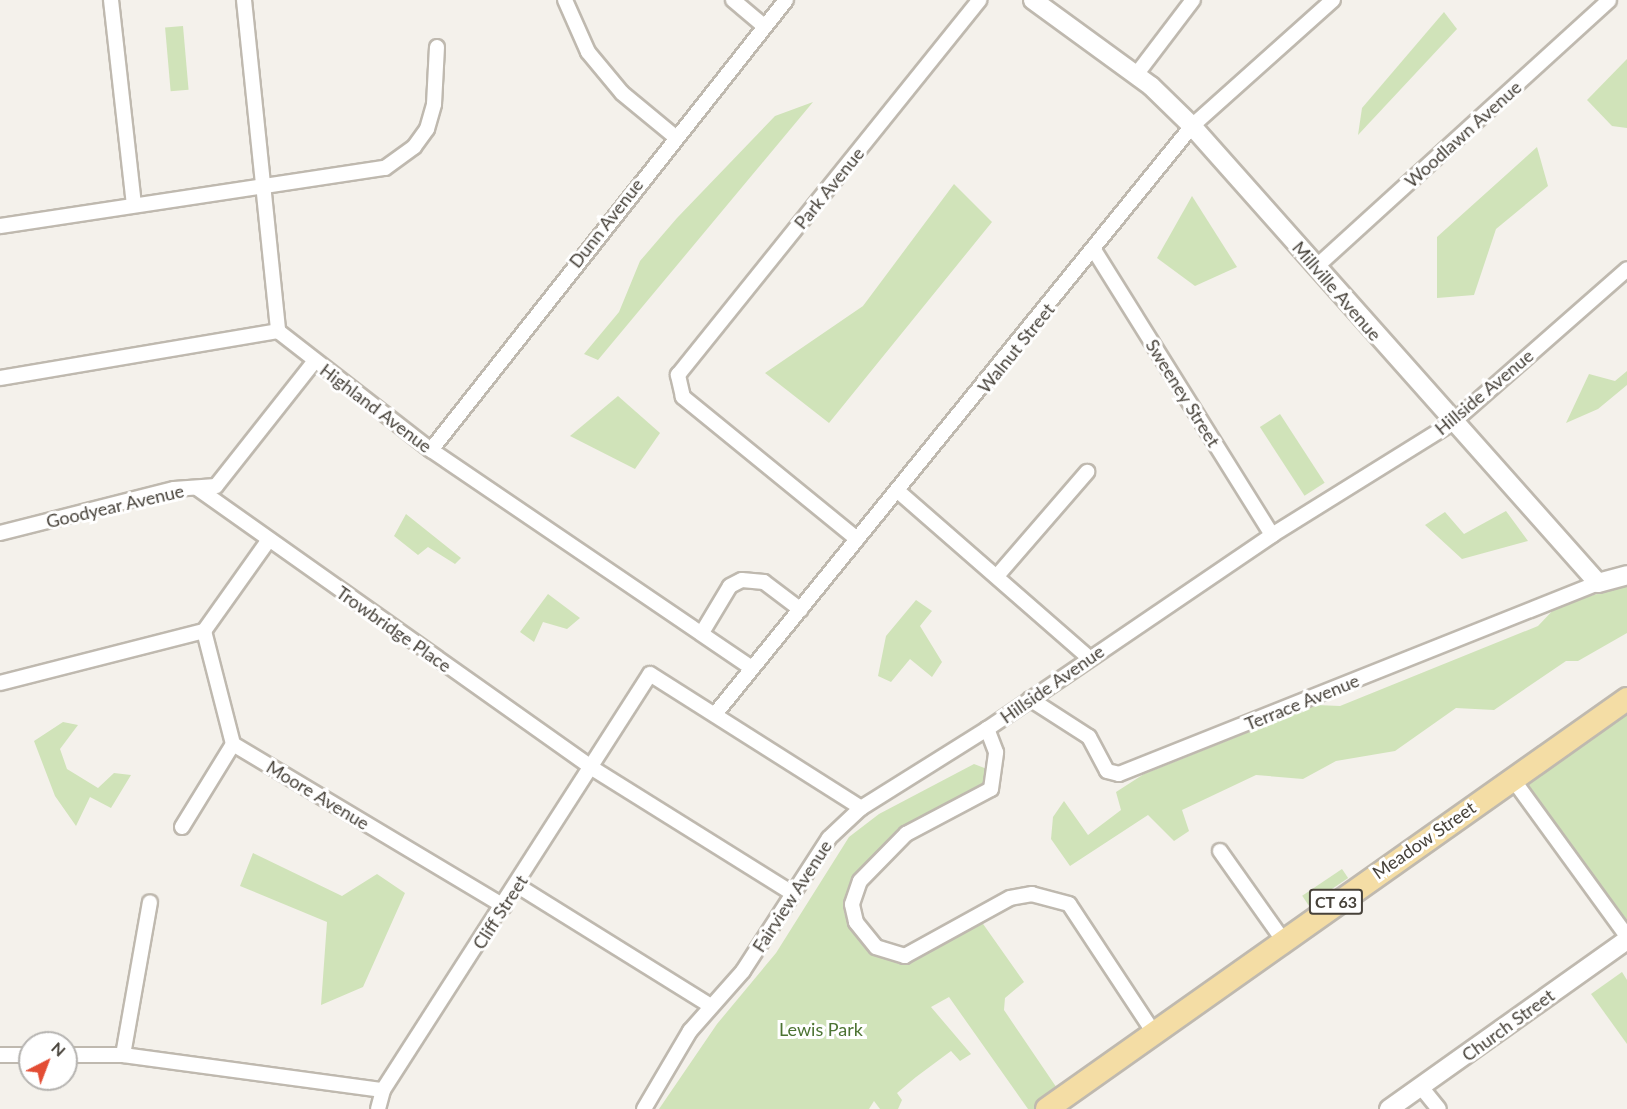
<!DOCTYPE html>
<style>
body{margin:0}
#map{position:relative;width:1627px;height:1109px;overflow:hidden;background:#f4f1eb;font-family:Lato,sans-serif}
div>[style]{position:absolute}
.green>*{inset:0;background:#d0e3b9;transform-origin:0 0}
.roads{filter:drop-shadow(2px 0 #bfb9af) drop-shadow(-2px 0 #bfb9af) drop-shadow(0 2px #bfb9af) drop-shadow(0 -2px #bfb9af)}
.minor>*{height:14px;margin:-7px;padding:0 7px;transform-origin:7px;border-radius:7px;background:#fff}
.tertiary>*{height:18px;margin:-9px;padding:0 9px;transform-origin:9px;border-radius:9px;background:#fff}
.primary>*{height:22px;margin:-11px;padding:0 11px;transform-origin:11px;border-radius:11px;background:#f4dda5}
span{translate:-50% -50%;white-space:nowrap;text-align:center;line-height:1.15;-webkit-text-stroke:6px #fff;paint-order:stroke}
.shield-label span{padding:2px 4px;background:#fff;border:2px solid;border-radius:4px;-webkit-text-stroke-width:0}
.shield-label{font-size:16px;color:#47423a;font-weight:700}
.street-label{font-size:18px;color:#47423a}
.park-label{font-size:18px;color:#4c7333}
.north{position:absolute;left:18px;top:1031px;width:60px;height:60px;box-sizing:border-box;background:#fff;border:2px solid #b5b3b0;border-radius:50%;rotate:42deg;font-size:16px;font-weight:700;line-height:24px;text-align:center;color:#47423a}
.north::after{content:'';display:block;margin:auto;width:21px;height:27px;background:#e34d34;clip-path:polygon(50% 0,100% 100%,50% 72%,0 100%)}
</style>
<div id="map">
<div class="green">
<i style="clip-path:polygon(1444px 12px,1457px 29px,1358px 135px,1362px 108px)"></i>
<i style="left:183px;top:26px;width:64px;height:18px;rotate:85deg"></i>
<i style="clip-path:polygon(1627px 59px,1627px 128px,1612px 126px,1587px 100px)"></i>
<i style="clip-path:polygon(813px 102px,598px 360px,584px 354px,619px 312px,640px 261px,677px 218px,775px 116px)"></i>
<i style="clip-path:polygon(1537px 147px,1548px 186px,1496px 229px,1474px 295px,1437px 298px,1437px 237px)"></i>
<i style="clip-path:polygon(954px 184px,992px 222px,829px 423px,765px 373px,863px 306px)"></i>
<i style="clip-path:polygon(1192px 196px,1237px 267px,1195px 286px,1157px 258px)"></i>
<i style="clip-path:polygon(1627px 371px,1627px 385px,1598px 409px,1566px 423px,1589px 374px,1615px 381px)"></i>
<i style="clip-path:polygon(618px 396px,660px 433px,635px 469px,570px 436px)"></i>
<i style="left:1280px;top:414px;width:82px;height:24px;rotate:57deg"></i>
<i style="clip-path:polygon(1506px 511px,1528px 541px,1462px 559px,1425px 525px,1445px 512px,1464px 534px)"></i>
<i style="clip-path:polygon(406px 514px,461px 558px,455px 564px,428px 547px,418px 555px,394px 536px)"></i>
<i style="clip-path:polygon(1627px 585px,1627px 633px,1578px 661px,1566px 661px,1494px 710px,1456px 708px,1395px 751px,1336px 761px,1303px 779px,1256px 775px,1182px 810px,1189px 831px,1174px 841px,1148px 815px,1070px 866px,1051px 839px,1053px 817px,1064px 801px,1088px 835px,1121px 810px,1116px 792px,1144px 774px,1316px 705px,1340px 706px,1538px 626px,1557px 606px)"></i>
<i style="clip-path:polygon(548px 594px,580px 618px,567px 629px,543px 622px,534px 642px,520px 632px)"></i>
<i style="clip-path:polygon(916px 600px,932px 611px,920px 626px,942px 662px,932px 677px,910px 659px,891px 682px,878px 676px,886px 636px)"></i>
<i style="clip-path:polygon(1627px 699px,1627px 938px,1512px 778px)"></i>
<i style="clip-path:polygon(63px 722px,78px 725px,60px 749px,67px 769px,98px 788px,114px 773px,131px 775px,111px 808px,90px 797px,76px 826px,55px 796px,34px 741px)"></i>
<i style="clip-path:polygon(974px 764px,987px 769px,988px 784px,891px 839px,850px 887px,844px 913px,872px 951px,911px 961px,981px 921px,1024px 982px,1005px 998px,1004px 1010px,1063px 1097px,1047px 1109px,1028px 1109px,949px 997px,931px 1007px,971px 1054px,960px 1061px,951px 1051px,916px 1077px,897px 1093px,902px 1100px,898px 1109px,880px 1109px,874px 1101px,869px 1109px,659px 1109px,717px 1024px,776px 953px,849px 837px,879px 814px)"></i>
<i style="clip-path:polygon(253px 853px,342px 896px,377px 874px,405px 893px,363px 987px,321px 1005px,327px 922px,240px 886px)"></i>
<i style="left:1342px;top:869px;width:11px;height:48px;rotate:56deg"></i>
<i style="clip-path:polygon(1622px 972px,1627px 980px,1627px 1044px,1591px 994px)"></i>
</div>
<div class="roads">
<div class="minor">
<i style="left:111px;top:0;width:206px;rotate:83.6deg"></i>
<i style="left:244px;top:0;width:333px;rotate:84.1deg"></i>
<i style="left:278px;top:331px;width:194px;rotate:37.9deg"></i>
<i style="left:431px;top:450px;width:388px;rotate:34.2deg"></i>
<i style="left:565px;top:0;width:57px;rotate:66.1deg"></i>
<i style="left:588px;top:52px;width:53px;rotate:50.3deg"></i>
<i style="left:622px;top:93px;width:67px;rotate:39.6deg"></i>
<i style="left:733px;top:0;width:39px;rotate:40deg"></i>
<i style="left:1136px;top:75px;width:94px;rotate:-52.8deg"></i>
<i style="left:0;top:226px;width:389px;rotate:-8.6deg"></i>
<i style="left:385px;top:168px;width:36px;rotate:-36deg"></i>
<i style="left:414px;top:147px;width:22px;rotate:-54deg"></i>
<i style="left:427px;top:129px;width:26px;rotate:-74deg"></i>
<i style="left:434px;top:104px;width:57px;rotate:-87deg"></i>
<i style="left:1094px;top:250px;width:336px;rotate:58deg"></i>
<i style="left:1316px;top:267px;width:396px;rotate:-42.3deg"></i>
<i style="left:0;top:378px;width:282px;rotate:-9.6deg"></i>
<i style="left:431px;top:450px;width:573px;rotate:-51.73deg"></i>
<i style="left:197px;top:488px;width:484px;rotate:35.3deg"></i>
<i style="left:592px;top:768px;width:236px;rotate:32deg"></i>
<i style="left:899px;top:492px;width:252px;rotate:41.1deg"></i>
<i style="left:0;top:533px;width:179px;rotate:-14.2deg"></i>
<i style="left:174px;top:489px;width:42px;rotate:-4.1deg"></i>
<i style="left:216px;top:486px;width:158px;rotate:-51.7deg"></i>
<i style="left:857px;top:539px;width:225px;rotate:-140.8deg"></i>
<i style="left:683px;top:397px;width:23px;rotate:-103deg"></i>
<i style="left:678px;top:375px;width:481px;rotate:-51.2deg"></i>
<i style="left:997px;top:576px;width:138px;rotate:-49.1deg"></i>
<i style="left:204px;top:631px;width:117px;rotate:75.6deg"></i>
<i style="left:233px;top:744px;width:316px;rotate:30.9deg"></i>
<i style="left:703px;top:631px;width:52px;rotate:-59deg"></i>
<i style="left:730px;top:586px;width:13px;rotate:-27deg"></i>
<i style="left:742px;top:580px;width:22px;rotate:5deg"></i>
<i style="left:764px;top:582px;width:46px;rotate:37.1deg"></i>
<i style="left:0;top:683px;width:211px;rotate:-14.3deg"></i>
<i style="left:204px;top:631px;width:110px;rotate:-54.6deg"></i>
<i style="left:1030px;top:699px;width:70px;rotate:32.8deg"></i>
<i style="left:1089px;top:737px;width:38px;rotate:62deg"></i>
<i style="left:1107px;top:771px;width:12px;rotate:14deg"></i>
<i style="left:1119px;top:774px;width:516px;rotate:-21.74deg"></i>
<i style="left:716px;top:713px;width:756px;rotate:-50.96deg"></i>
<i style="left:1192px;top:126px;width:189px;rotate:-41.8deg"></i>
<i style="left:1512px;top:778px;width:195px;rotate:54deg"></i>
<i style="left:182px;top:827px;width:97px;rotate:-58.4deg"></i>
<i style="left:1220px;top:851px;width:109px;rotate:54.7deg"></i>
<i style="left:518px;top:886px;width:227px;rotate:31.9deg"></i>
<i style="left:1154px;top:1033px;width:154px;rotate:-123.4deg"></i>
<i style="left:1069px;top:904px;width:38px;rotate:-165deg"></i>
<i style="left:1032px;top:894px;width:22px;rotate:170deg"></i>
<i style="left:1010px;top:898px;width:120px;rotate:151.1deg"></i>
<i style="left:905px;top:956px;width:30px;rotate:-163deg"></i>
<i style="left:876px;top:947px;width:32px;rotate:-129deg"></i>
<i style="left:856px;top:922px;width:18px;rotate:-103deg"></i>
<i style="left:852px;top:904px;width:24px;rotate:-71deg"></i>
<i style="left:860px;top:881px;width:66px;rotate:-45.6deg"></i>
<i style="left:906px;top:834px;width:96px;rotate:-27.9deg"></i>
<i style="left:991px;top:789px;width:37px;rotate:-82deg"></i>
<i style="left:996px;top:752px;width:25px;rotate:-111deg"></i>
<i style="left:987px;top:729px;width:345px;rotate:-34.2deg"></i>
<i style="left:1272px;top:535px;width:212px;rotate:-31.9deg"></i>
<i style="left:1452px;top:423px;width:233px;rotate:-41.3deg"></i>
<i style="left:0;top:1055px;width:30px"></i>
<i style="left:66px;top:1055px;width:57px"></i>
<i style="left:123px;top:1055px;width:262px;rotate:7.7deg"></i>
<i style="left:123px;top:1055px;width:155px;rotate:-80deg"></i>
<i style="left:1421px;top:1087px;width:28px;rotate:51deg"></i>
<i style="left:378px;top:1109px;width:20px;rotate:-75deg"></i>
<i style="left:383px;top:1090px;width:494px;rotate:-57.3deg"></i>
<i style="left:650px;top:674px;width:250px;rotate:32.4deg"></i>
<i style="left:644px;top:1109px;width:91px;rotate:-59.5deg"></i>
<i style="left:690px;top:1031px;width:80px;rotate:-48.5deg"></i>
<i style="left:743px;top:971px;width:158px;rotate:-57.1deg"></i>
<i style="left:829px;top:838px;width:44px;rotate:-43.2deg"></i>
<i style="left:861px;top:808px;width:149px;rotate:-32.1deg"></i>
</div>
<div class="tertiary">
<i style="left:1033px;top:0;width:146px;rotate:36.1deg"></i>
<i style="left:1151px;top:86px;width:57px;rotate:44.3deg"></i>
<i style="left:1192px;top:126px;width:611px;rotate:48.38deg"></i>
<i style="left:1598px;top:583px;width:30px;rotate:-15deg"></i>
<i style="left:1389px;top:1109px;width:292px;rotate:-35.4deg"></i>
</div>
<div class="primary">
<i style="left:1047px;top:1109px;width:710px;rotate:-35.26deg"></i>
</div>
</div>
<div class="shield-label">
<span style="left:1336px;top:902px">CT 63</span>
</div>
<div class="street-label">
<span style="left:1463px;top:134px;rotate:-42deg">Woodlawn Avenue</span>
<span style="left:829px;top:188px;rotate:-51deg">Park Avenue</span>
<span style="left:606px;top:223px;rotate:-52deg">Dunn Avenue</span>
<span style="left:1337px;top:291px;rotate:49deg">Millville Avenue</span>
<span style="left:1016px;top:348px;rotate:-51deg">Walnut Street</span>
<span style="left:1484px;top:392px;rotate:-40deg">Hillside Avenue</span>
<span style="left:1183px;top:393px;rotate:58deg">Sweeney Street</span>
<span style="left:376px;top:408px;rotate:37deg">Highland Avenue</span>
<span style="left:115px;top:506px;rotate:-13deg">Goodyear Avenue</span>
<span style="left:394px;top:629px;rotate:35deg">Trowbridge Place</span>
<span style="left:1052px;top:684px;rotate:-35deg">Hillside Avenue</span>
<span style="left:1302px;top:702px;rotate:-22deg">Terrace Avenue</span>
<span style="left:318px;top:795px;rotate:31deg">Moore Avenue</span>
<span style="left:1424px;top:840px;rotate:-35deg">Meadow Street</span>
<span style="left:792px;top:896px;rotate:-57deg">Fairview Avenue</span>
<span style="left:500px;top:912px;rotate:-57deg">Cliff Street</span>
<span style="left:1508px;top:1025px;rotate:-36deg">Church Street</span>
</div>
<div class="park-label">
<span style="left:821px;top:1029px">Lewis Park</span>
</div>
<div class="north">N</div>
</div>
